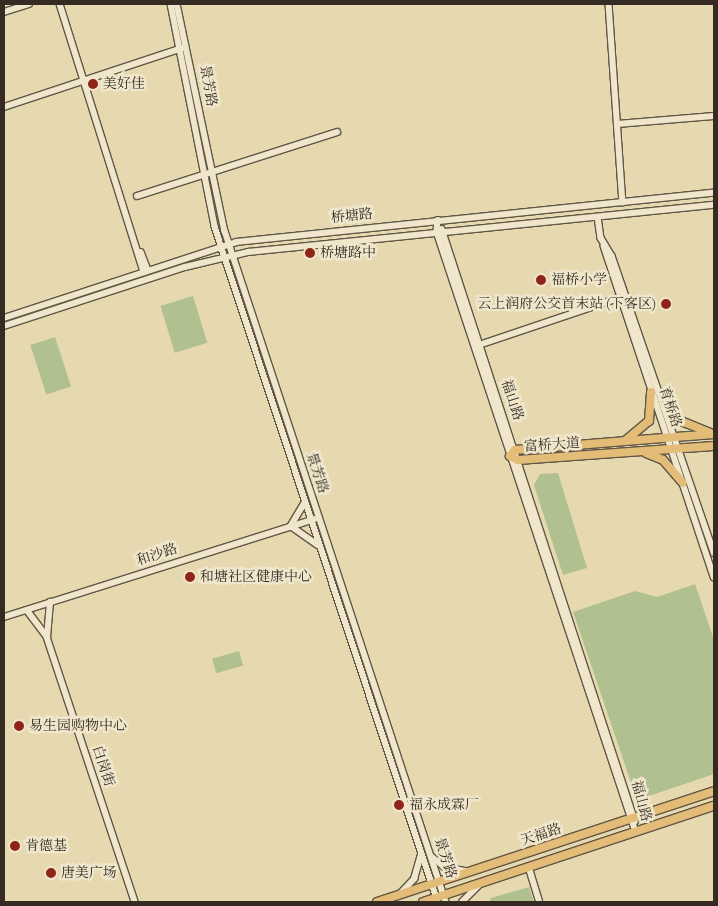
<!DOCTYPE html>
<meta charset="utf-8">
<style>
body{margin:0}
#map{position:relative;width:718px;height:906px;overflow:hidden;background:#e6d9b0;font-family:"IM FELL French Canon","Noto Serif SC",serif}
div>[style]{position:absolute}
.green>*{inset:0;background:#b0c08f;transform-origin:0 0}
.roads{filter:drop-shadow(1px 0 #615646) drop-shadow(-1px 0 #615646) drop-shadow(0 1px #615646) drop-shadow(0 -1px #615646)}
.minor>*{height:5.5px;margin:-2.75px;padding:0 2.75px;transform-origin:2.75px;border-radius:2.75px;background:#efe6cc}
.major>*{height:8px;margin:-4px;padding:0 4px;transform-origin:4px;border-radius:4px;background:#e3bc78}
.dots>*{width:14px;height:14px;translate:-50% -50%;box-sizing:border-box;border:2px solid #efe6cc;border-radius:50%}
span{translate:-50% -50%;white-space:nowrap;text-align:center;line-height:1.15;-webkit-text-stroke:5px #efe6cc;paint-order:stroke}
.poi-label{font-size:14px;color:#352b23}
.left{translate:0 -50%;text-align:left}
.right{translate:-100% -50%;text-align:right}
.street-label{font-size:14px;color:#352b23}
.frame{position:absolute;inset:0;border:5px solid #352b23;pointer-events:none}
</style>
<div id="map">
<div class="green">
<i style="left:193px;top:296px;width:49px;height:34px;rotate:73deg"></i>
<i style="left:55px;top:337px;width:52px;height:26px;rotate:72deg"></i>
<i style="clip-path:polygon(558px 473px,587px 568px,563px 575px,534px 485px,540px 474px)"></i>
<i style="clip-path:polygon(695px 584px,714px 640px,714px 774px,637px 800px,573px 612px,635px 591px,657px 597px)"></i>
<i style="left:239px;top:651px;width:15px;height:28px;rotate:74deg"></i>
<i style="clip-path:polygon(529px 887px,534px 902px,489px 902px,491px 898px)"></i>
</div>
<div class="roads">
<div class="minor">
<i style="left:60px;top:4px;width:281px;rotate:72.6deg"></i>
<i style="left:171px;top:4px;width:227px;rotate:78.8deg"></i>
<i style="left:215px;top:227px;width:711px;rotate:71.72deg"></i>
<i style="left:177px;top:4px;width:232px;rotate:78.1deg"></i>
<i style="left:225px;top:231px;width:706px;rotate:71.77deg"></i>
<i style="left:609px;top:4px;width:199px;rotate:86deg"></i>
<i style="left:4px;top:12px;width:26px;rotate:-18deg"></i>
<i style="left:4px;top:107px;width:191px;rotate:-18.3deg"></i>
<i style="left:617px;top:124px;width:97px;rotate:-4.7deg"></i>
<i style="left:137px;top:196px;width:210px;rotate:-17.7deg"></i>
<i style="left:598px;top:217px;width:21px;rotate:82deg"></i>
<i style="left:601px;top:238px;width:21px;rotate:59deg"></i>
<i style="left:612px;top:256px;width:314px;rotate:71deg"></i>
<i style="left:438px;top:220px;width:12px;rotate:95deg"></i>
<i style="left:437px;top:232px;width:632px;rotate:71.65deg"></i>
<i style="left:442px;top:229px;width:623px;rotate:71.94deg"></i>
<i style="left:604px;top:246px;width:349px;rotate:71.6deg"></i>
<i style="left:141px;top:252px;width:19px;rotate:69deg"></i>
<i style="left:4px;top:318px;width:244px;rotate:-18.1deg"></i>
<i style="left:236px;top:242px;width:481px;rotate:-5.9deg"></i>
<i style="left:4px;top:326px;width:190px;rotate:-18.1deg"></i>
<i style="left:185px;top:267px;width:65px;rotate:-13.4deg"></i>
<i style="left:248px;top:252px;width:468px;rotate:-5.8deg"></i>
<i style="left:479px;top:345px;width:148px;rotate:-18.6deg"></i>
<i style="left:305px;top:503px;width:27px;rotate:121deg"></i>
<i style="left:291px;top:526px;width:33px;rotate:35deg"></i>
<i style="left:27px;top:610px;width:34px;rotate:53deg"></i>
<i style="left:47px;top:637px;width:279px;rotate:71.6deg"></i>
<i style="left:4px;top:617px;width:325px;rotate:-17.5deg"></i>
<i style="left:47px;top:637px;width:35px;rotate:-85deg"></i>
<i style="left:432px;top:857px;width:16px;rotate:38deg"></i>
<i style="left:445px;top:867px;width:21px;rotate:11deg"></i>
<i style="left:529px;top:867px;width:37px;rotate:73deg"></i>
<i style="left:400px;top:894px;width:21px;rotate:-47deg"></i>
<i style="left:414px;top:879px;width:25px;rotate:-74deg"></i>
<i style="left:462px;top:902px;width:25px;rotate:-45deg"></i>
</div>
<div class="major">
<i style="left:665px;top:404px;width:23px;rotate:47deg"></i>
<i style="left:681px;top:421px;width:31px;rotate:22deg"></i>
<i style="left:714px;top:434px;width:200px;rotate:175.4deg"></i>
<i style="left:515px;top:450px;width:8px;rotate:130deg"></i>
<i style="left:510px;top:456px;width:9px;rotate:27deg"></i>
<i style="left:518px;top:460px;width:196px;rotate:-4.1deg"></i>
<i style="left:626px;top:440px;width:30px;rotate:-40deg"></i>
<i style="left:649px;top:421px;width:29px;rotate:-86deg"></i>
<i style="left:646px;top:453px;width:18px;rotate:22deg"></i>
<i style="left:663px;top:460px;width:30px;rotate:49deg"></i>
<i style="left:377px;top:902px;width:355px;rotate:-18.2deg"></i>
<i style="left:423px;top:902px;width:306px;rotate:-18.3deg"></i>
</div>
</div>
<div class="dots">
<i style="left:93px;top:84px;background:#8f2418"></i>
<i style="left:310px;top:253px;background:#8f2418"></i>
<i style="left:541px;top:280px;background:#8f2418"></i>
<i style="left:666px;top:304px;background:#8f2418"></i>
<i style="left:190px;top:577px;background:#8f2418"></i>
<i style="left:19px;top:726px;background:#8f2418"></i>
<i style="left:399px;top:805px;background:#8f2418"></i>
<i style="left:15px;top:846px;background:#8f2418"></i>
<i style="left:51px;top:873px;background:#8f2418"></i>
</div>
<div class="poi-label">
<span class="left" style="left:103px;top:84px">美好佳</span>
<span class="left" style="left:320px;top:253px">桥塘路中</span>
<span class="left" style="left:551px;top:280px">福桥小学</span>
<span class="right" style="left:656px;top:304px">云上润府公交首末站 (下客区)</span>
<span class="left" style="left:200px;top:577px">和塘社区健康中心</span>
<span class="left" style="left:29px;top:726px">易生园购物中心</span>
<span class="left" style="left:409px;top:805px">福永成霖厂</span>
<span class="left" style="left:25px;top:846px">肯德基</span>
<span class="left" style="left:61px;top:873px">唐美广场</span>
</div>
<div class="street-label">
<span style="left:208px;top:86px;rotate:80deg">景芳路</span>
<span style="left:352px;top:216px;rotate:-6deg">桥塘路</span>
<span style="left:512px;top:400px;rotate:72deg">福山路</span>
<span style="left:670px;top:407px;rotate:71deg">育桥路</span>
<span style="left:552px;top:445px;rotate:-4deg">富桥大道</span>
<span style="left:317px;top:473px;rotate:72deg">景芳路</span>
<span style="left:157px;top:555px;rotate:-18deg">和沙路</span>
<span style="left:103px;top:766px;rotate:72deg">白岗街</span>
<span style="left:641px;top:801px;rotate:75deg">福山路</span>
<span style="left:541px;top:835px;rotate:-18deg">天福路</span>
<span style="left:445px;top:858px;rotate:72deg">景芳路</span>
</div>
<div class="frame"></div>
</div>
